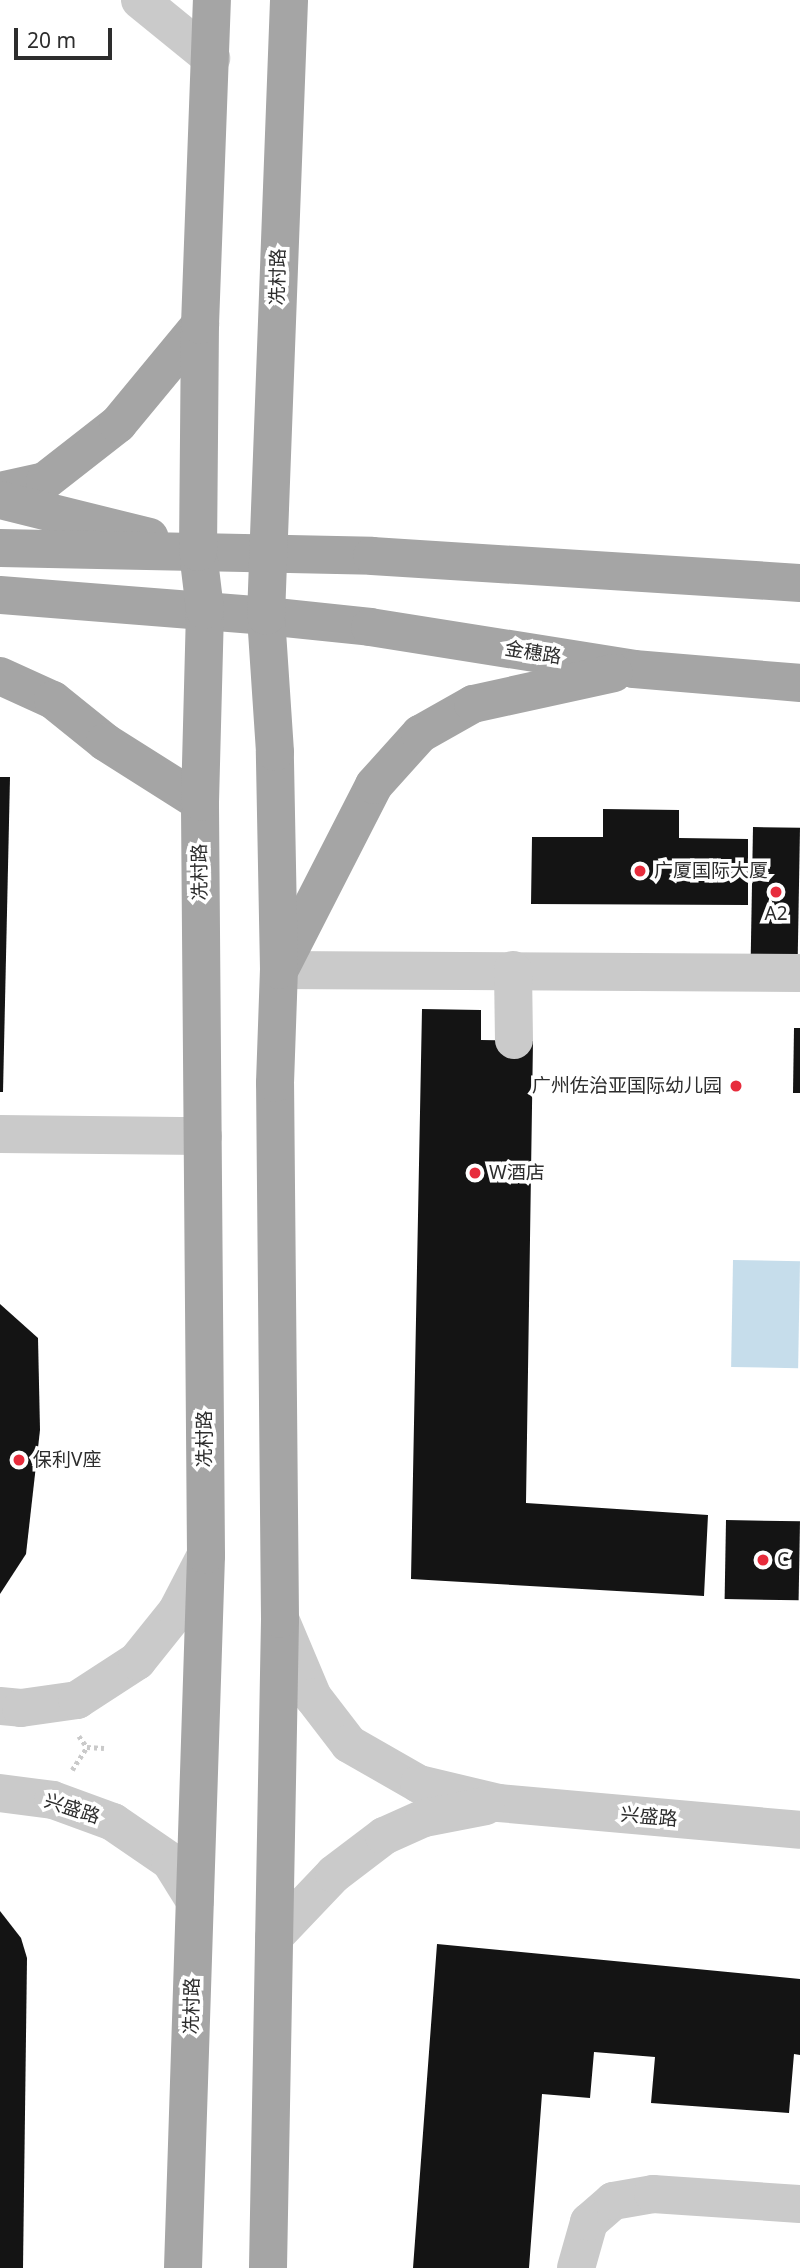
<!DOCTYPE html>
<meta charset="utf-8">
<style>
body{margin:0}
#map{position:relative;width:800px;height:2268px;overflow:hidden;background:#fff;font-family:"Noto Sans","Noto Sans SC",sans-serif}
div>[style]{position:absolute}
.water>*{inset:0;background:#c6ddeb;transform-origin:0 0}
.building>*{inset:0;background:#141414;transform-origin:0 0}
.path>*{height:4.5px;margin-top:-2.25px;transform-origin:0;background:repeating-linear-gradient(90deg,#cacaca 0 3.5px,transparent 0 7px)}
.minor>*{height:38px;margin:-19px;padding:0 19px;transform-origin:19px;border-radius:19px;background:#cacaca}
.major>*{height:38px;margin:-19px;padding:0 19px;transform-origin:19px;border-radius:19px;background:#a5a5a5}
.dots>*{width:19px;height:19px;translate:-50% -50%;box-sizing:border-box;border:4px solid #fff;border-radius:50%}
span{translate:-50% -50%;white-space:nowrap;text-align:center;line-height:1.15;-webkit-text-stroke:7px #fff;paint-order:stroke}
.street-label{font-size:19px;color:#2d2d2d}
.poi-label{font-size:19px;color:#2d2d2d}
.left{translate:0 -50%;text-align:left}
.right{translate:-100% -50%;text-align:right}
.scale{position:absolute;left:14px;top:28px;width:98px;height:32px;box-sizing:border-box;border:4px solid #2d2d2d;border-top:0;padding-left:9px;font-size:21px;line-height:24px;white-space:nowrap;color:#2d2d2d;-webkit-text-stroke:5px #fff;paint-order:stroke}
</style>
<div id="map">
<div class="water">
<i style="left:733px;top:1260px;width:67px;height:107px;rotate:1deg"></i>
</div>
<div class="building">
<i style="clip-path:polygon(0 777px,10px 777px,3px 1092px,0 1092px)"></i>
<i style="clip-path:polygon(603px 809px,679px 810px,679px 838px,748px 839px,748px 905px,531px 904px,532px 837px,603px 837px)"></i>
<i style="left:753px;top:827px;width:47px;height:129px;rotate:1deg"></i>
<i style="clip-path:polygon(422px 1009px,481px 1010px,481px 1040px,533px 1041px,526px 1503px,708px 1515px,704px 1596px,411px 1579px)"></i>
<i style="clip-path:polygon(794px 1028px,800px 1028px,800px 1093px,793px 1093px)"></i>
<i style="clip-path:polygon(0 1304px,38px 1338px,40px 1430px,26px 1554px,0 1594px)"></i>
<i style="left:726px;top:1520px;width:74px;height:79px;rotate:1deg"></i>
<i style="clip-path:polygon(0 1911px,21px 1938px,27px 1958px,23px 2268px,0 2268px)"></i>
<i style="clip-path:polygon(437px 1944px,800px 1979px,800px 2055px,794px 2054px,789px 2113px,651px 2103px,655px 2057px,594px 2052px,590px 2098px,542px 2094px,529px 2268px,413px 2268px)"></i>
</div>
<div class="path">
<i style="left:79px;top:1736px;width:14px;rotate:54deg"></i>
<i style="left:87px;top:1747px;width:17px;rotate:3deg"></i>
<i style="left:72px;top:1770px;width:27px;rotate:-57deg"></i>
</div>
<div class="minor">
<i style="left:140px;top:0;width:92px;rotate:39.2deg"></i>
<i style="left:279px;top:970px;width:521px;rotate:0.33deg"></i>
<i style="left:513px;top:970px;width:70px;rotate:89.2deg"></i>
<i style="left:0;top:1134px;width:203px;rotate:0.6deg"></i>
<i style="left:280px;top:1619px;width:85px;rotate:67.1deg"></i>
<i style="left:313px;top:1697px;width:59px;rotate:52.5deg"></i>
<i style="left:349px;top:1744px;width:81px;rotate:29.7deg"></i>
<i style="left:419px;top:1784px;width:82px;rotate:13.4deg"></i>
<i style="left:499px;top:1803px;width:302px;rotate:5.1deg"></i>
<i style="left:0;top:1706px;width:21px;rotate:5deg"></i>
<i style="left:21px;top:1708px;width:57px;rotate:-8.1deg"></i>
<i style="left:77px;top:1700px;width:72px;rotate:-33deg"></i>
<i style="left:137px;top:1661px;width:64px;rotate:-51.3deg"></i>
<i style="left:177px;top:1611px;width:63px;rotate:-62.6deg"></i>
<i style="left:0;top:1793px;width:53px;rotate:7.5deg"></i>
<i style="left:53px;top:1800px;width:64px;rotate:20.1deg"></i>
<i style="left:113px;top:1822px;width:69px;rotate:34.4deg"></i>
<i style="left:170px;top:1861px;width:47px;rotate:58deg"></i>
<i style="left:274px;top:1937px;width:87px;rotate:-46.4deg"></i>
<i style="left:334px;top:1874px;width:63px;rotate:-37.2deg"></i>
<i style="left:384px;top:1836px;width:44px;rotate:-24.2deg"></i>
<i style="left:424px;top:1818px;width:63px;rotate:-11deg"></i>
<i style="left:576px;top:2268px;width:48px;rotate:-74.2deg"></i>
<i style="left:589px;top:2222px;width:32px;rotate:-41deg"></i>
<i style="left:613px;top:2201px;width:41px;rotate:-9.9deg"></i>
<i style="left:653px;top:2194px;width:147px;rotate:3.9deg"></i>
</div>
<div class="major">
<i style="left:0;top:491px;width:46px;rotate:-12.5deg"></i>
<i style="left:45px;top:481px;width:93px;rotate:-38deg"></i>
<i style="left:118px;top:424px;width:129px;rotate:-50.4deg"></i>
<i style="left:0;top:500px;width:154px;rotate:13.9deg"></i>
<i style="left:0;top:548px;width:372px;rotate:1.2deg"></i>
<i style="left:372px;top:556px;width:429px;rotate:3.6deg"></i>
<i style="left:0;top:595px;width:267px;rotate:4.5deg"></i>
<i style="left:266px;top:616px;width:105px;rotate:6deg"></i>
<i style="left:370px;top:627px;width:267px;rotate:9deg"></i>
<i style="left:634px;top:669px;width:167px;rotate:4.8deg"></i>
<i style="left:0;top:676px;width:58px;rotate:24.4deg"></i>
<i style="left:53px;top:700px;width:67px;rotate:38.9deg"></i>
<i style="left:105px;top:742px;width:112px;rotate:32.3deg"></i>
<i style="left:282px;top:965px;width:202px;rotate:-62.9deg"></i>
<i style="left:374px;top:785px;width:69px;rotate:-48deg"></i>
<i style="left:420px;top:734px;width:61px;rotate:-29.5deg"></i>
<i style="left:473px;top:704px;width:144px;rotate:-12.4deg"></i>
<i style="left:183px;top:2268px;width:713px;rotate:-88.15deg"></i>
<i style="left:206px;top:1555px;width:753px;rotate:-90.46deg"></i>
<i style="left:200px;top:802px;width:192px;rotate:-88.5deg"></i>
<i style="left:205px;top:610px;width:58px;rotate:-96.9deg"></i>
<i style="left:198px;top:552px;width:227px;rotate:-89.5deg"></i>
<i style="left:200px;top:325px;width:325px;rotate:-87.9deg"></i>
<i style="left:268px;top:2268px;width:649px;rotate:-88.94deg"></i>
<i style="left:280px;top:1619px;width:536px;rotate:-90.53deg"></i>
<i style="left:275px;top:1083px;width:113px;rotate:-88deg"></i>
<i style="left:279px;top:970px;width:218px;rotate:-91.1deg"></i>
<i style="left:275px;top:752px;width:136px;rotate:-93.8deg"></i>
<i style="left:266px;top:616px;width:616px;rotate:-87.86deg"></i>
</div>
<div class="dots">
<i style="left:640px;top:871px;background:#e72c3c"></i>
<i style="left:776px;top:892px;background:#e72c3c"></i>
<i style="left:736px;top:1086px;background:#e72c3c"></i>
<i style="left:475px;top:1173px;background:#e72c3c"></i>
<i style="left:19px;top:1460px;background:#e72c3c"></i>
<i style="left:763px;top:1560px;background:#e72c3c"></i>
</div>
<div class="street-label">
<span style="left:278px;top:277px;rotate:-89deg">冼村路</span>
<span style="left:533px;top:653px;rotate:9deg">金穗路</span>
<span style="left:200px;top:872px;rotate:-91deg">冼村路</span>
<span style="left:205px;top:1439px;rotate:-90deg">冼村路</span>
<span style="left:72px;top:1809px;rotate:18deg">兴盛路</span>
<span style="left:649px;top:1817px;rotate:5deg">兴盛路</span>
<span style="left:192px;top:2006px;rotate:-89deg">冼村路</span>
</div>
<div class="poi-label">
<span class="left" style="left:654px;top:871px">广厦国际大厦</span>
<span style="left:776px;top:914px">A2</span>
<span class="right" style="left:722px;top:1086px">广州佐治亚国际幼儿园</span>
<span class="left" style="left:489px;top:1173px">W酒店</span>
<span class="left" style="left:33px;top:1460px">保利V座</span>
<span class="left" style="left:777px;top:1560px">C</span>
</div>
<div class="scale">20 m</div>
</div>
